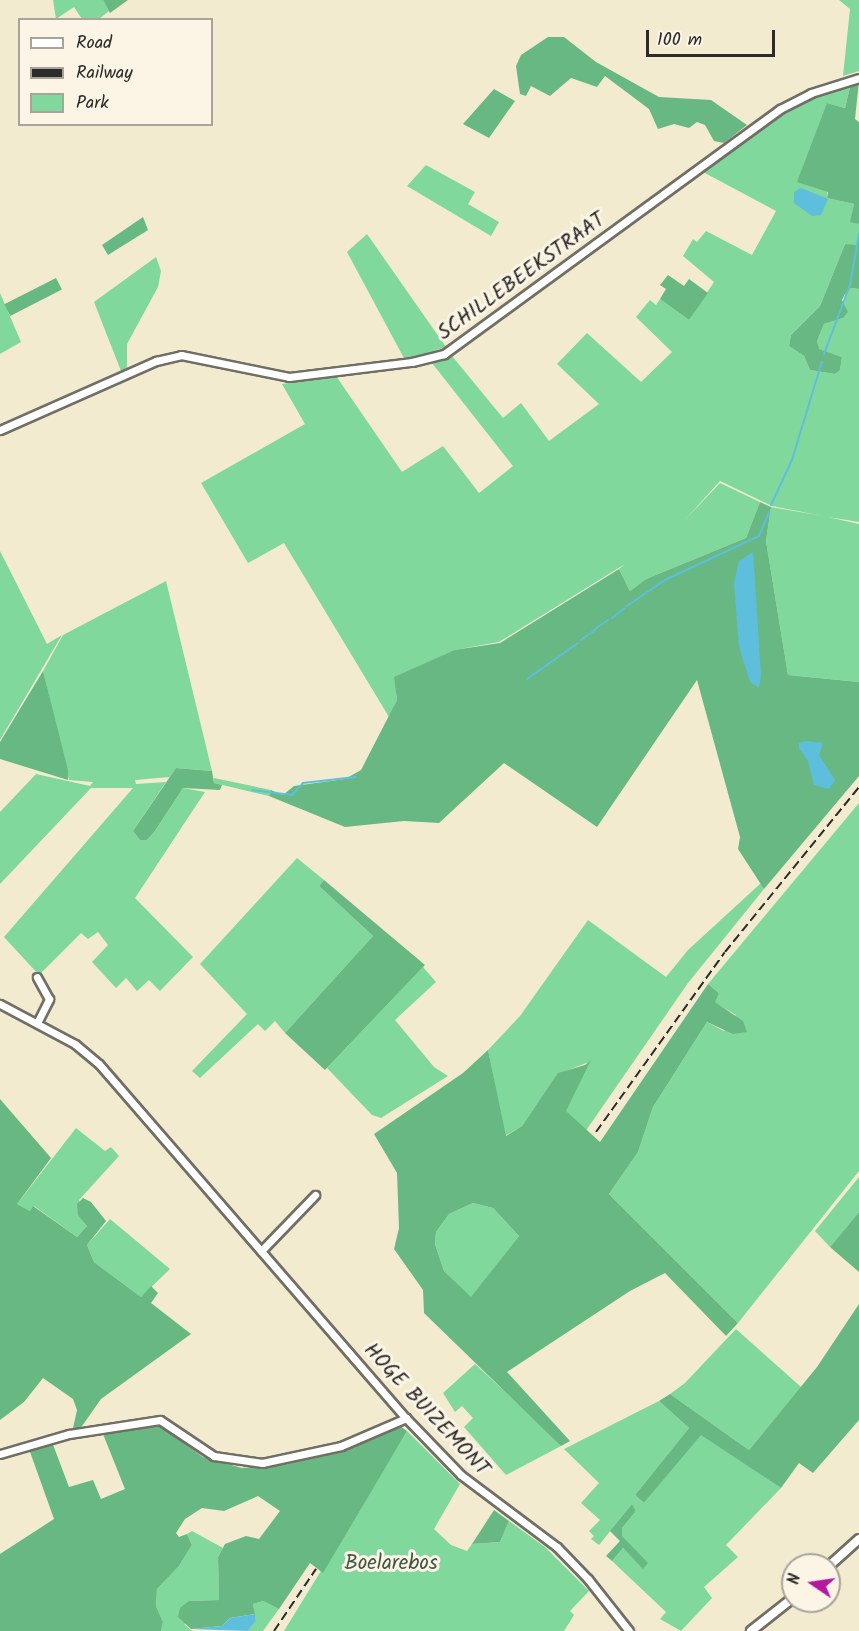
<!DOCTYPE html>
<style>
body{margin:0}
#map{position:relative;width:859px;height:1631px;overflow:hidden;background:#f2ebd0;font-family:Kalam,sans-serif}
div>[style]{position:absolute}
.green>*{inset:0;background:#81d89c}
.forest>*{inset:0;background:#68b884;transform-origin:0 0}
.water>*{inset:0;background:#5dbfdc}
.stream>*{height:2px;margin:-1px;padding:0 1px;transform-origin:1px;border-radius:1px;background:#5dbfdc}
.roads{filter:drop-shadow(2px 0 #716e65) drop-shadow(-2px 0 #716e65) drop-shadow(0 2px #716e65) drop-shadow(0 -2px #716e65)}
.minor>*{height:7px;margin:-3.5px;padding:0 3.5px;transform-origin:3.5px;border-radius:3.5px;background:#fff}
.tertiary>*{height:8px;margin:-4px;padding:0 4px;transform-origin:4px;border-radius:4px;background:#fff}
.rail>*{height:2px;margin-top:-1px;transform-origin:0;background:repeating-linear-gradient(90deg,#2b2b2b 0 9px,transparent 0 13.5px)}
span{translate:-50% -50%;white-space:nowrap;text-align:center;line-height:1.15;-webkit-text-stroke:6px #fcf5e5;paint-order:stroke}
.street-label{font-size:21px;color:#2b2b2b}
.park-label{font-size:21px;color:#405647}
.legend{position:absolute;left:18px;top:18px;width:195px;height:108px;box-sizing:border-box;background:#fcf5e5;border:2px solid #a8a49b;margin:0;padding:8px 10px;list-style:none;font-size:18px;color:#2b2b2b}
.legend li{display:flex;align-items:center;gap:12px;height:30px}
.legend b{width:30px;border:2px solid #a8a49b}
.north{position:absolute;left:781px;top:1553px;width:60px;height:60px;box-sizing:border-box;background:#fcf5e5;border:2px solid #a8a49b;border-radius:50%;rotate:283deg;font-size:16px;font-weight:700;line-height:24px;text-align:center;color:#2b2b2b}
.north::after{content:'';display:block;margin:auto;width:21px;height:27px;background:#b5179e;clip-path:polygon(50% 0,100% 100%,50% 72%,0 100%)}
.scale{position:absolute;left:646px;top:30px;width:129px;height:27px;box-sizing:border-box;border:3px solid #2b2b2b;border-top:0;padding-left:8px;font-size:18px;line-height:21px;white-space:nowrap;color:#2b2b2b;-webkit-text-stroke:4px #fcf5e5;paint-order:stroke}
</style>
<div id="map">
<div class="green">
<i style="clip-path:polygon(53px 0,103px 0,109px 11px,99px 19px,82px 19px,74px 7px,56px 19px)"></i>
<i style="clip-path:polygon(839px 0,859px 0,859px 71px,843px 76px,850px 9px)"></i>
<i style="clip-path:polygon(851px 83px,845px 108px,827px 103px,827px 198px,854px 204px,851px 221px,859px 224px,859px 236px,856px 246px,845px 244px,820px 306px,791px 335px,789px 346px,804px 356px,810px 370px,835px 374px,840px 370px,842px 357px,818px 349px,817px 341px,824px 324px,843px 318px,845px 294px,851px 288px,859px 289px,859px 522px,828px 517px,859px 524px,859px 682px,788px 675px,766px 541px,771px 507px,823px 516px,772px 506px,720px 481px,684px 521px,720px 483px,760px 502px,746px 538px,646px 579px,630px 591px,619px 569px,625px 564px,499px 642px,454px 650px,395px 677px,397px 700px,389px 717px,284px 543px,248px 563px,201px 483px,305px 424px,282px 384px,336px 376px,402px 472px,443px 446px,479px 493px,513px 466px,432px 363px,452px 356px,503px 418px,521px 403px,549px 441px,599px 404px,557px 364px,587px 333px,641px 382px,672px 352px,636px 317px,650px 300px,656px 305px,660px 299px,689px 320px,714px 282px,683px 256px,693px 239px,697px 242px,706px 231px,752px 255px,776px 211px,703px 172px,794px 106px)"></i>
<i style="clip-path:polygon(426px 165px,475px 192px,468px 204px,499px 222px,491px 236px,407px 186px)"></i>
<i style="clip-path:polygon(367px 234px,446px 347px,405px 360px,347px 252px)"></i>
<i style="clip-path:polygon(156px 257px,161px 271px,158px 287px,127px 344px,127px 368px,121px 371px,94px 302px)"></i>
<i style="clip-path:polygon(0 293px,21px 342px,0 354px)"></i>
<i style="clip-path:polygon(0 551px,47px 644px,62px 635px,0 740px)"></i>
<i style="clip-path:polygon(166px 581px,212px 771px,176px 768px,170px 777px,135px 780px,136px 784px,166px 782px,133px 831px,140px 840px,147px 840px,155px 831px,183px 788px,205px 792px,135px 898px,193px 957px,160px 991px,149px 980px,137px 991px,126px 978px,116px 988px,92px 962px,108px 945px,98px 932px,88px 939px,81px 933px,39px 975px,4px 937px,133px 788px,91px 788px,0 884px,0 812px,36px 774px,90px 786px,93px 782px,69px 780px,43px 671px,63px 635px)"></i>
<i style="clip-path:polygon(214px 778px,271px 790px,269px 796px,214px 783px)"></i>
<i style="clip-path:polygon(859px 803px,859px 1171px,738px 1323px,609px 1194px,638px 1152px,653px 1107px,707px 1022px,724px 1031px,736px 1015px,714px 1002px,719px 993px,708px 984px)"></i>
<i style="clip-path:polygon(297px 858px,324px 880px,319px 886px,373px 936px,285px 1033px,275px 1021px,265px 1031px,258px 1024px,200px 1078px,192px 1071px,247px 1014px,200px 964px)"></i>
<i style="clip-path:polygon(761px 883px,764px 889px,688px 983px,585px 1132px,565px 1111px,589px 1062px,558px 1074px,522px 1126px,505px 1136px,488px 1050px,520px 1016px,588px 920px,666px 977px,688px 950px)"></i>
<i style="clip-path:polygon(423px 967px,436px 982px,395px 1020px,434px 1067px,448px 1076px,381px 1118px,372px 1115px,327px 1068px)"></i>
<i style="clip-path:polygon(76px 1128px,105px 1151px,111px 1147px,119px 1156px,79px 1200px,87px 1226px,77px 1237px,34px 1206px,30px 1211px,17px 1204px)"></i>
<i style="clip-path:polygon(859px 1177px,859px 1212px,830px 1247px,815px 1231px)"></i>
<i style="clip-path:polygon(473px 1203px,493px 1208px,519px 1236px,471px 1298px,444px 1271px,435px 1244px,436px 1232px,449px 1214px)"></i>
<i style="clip-path:polygon(110px 1219px,170px 1269px,141px 1297px,94px 1262px,87px 1245px)"></i>
<i style="clip-path:polygon(736px 1329px,801px 1387px,749px 1450px,670px 1394px,685px 1383px)"></i>
<i style="clip-path:polygon(475px 1364px,539px 1423px,561px 1446px,506px 1475px,464px 1427px,473px 1418px,462px 1406px,455px 1412px,443px 1393px)"></i>
<i style="clip-path:polygon(659px 1401px,689px 1428px,635px 1495px,644px 1503px,701px 1434px,781px 1488px,726px 1545px,738px 1557px,704px 1587px,712px 1598px,681px 1631px,660px 1619px,666px 1612px,612px 1561px,623px 1548px,643px 1568px,622px 1537px,622px 1528px,636px 1511px,632px 1504px,599px 1545px,591px 1539px,594px 1536px,589px 1531px,600px 1520px,581px 1503px,599px 1483px,564px 1449px)"></i>
<i style="clip-path:polygon(407px 1431px,460px 1484px,434px 1529px,451px 1545px,467px 1551px,472px 1544px,500px 1542px,509px 1521px,545px 1547px,589px 1591px,570px 1611px,574px 1615px,564px 1631px,284px 1631px)"></i>
<i style="clip-path:polygon(192px 1531px,223px 1548px,218px 1557px,219px 1600px,189px 1601px,185px 1625px,192px 1631px,161px 1631px,163px 1622px,156px 1606px,157px 1589px,179px 1566px,192px 1545px,187px 1534px)"></i>
<i style="clip-path:polygon(263px 1601px,279px 1609px,263px 1631px,248px 1631px,256px 1621px,253px 1604px)"></i>
</div>
<div class="forest">
<i style="clip-path:polygon(103px 0,128px 0,110px 13px)"></i>
<i style="clip-path:polygon(548px 37px,564px 37px,596px 62px,659px 97px,711px 100px,747px 125px,724px 143px,714px 141px,705px 125px,697px 122px,689px 128px,674px 124px,658px 129px,649px 109px,605px 76px,597px 87px,571px 78px,550px 96px,531px 86px,526px 96px,520px 94px,516px 66px,521px 55px)"></i>
<i style="clip-path:polygon(859px 81px,855px 119px,859px 122px,859px 224px,850px 222px,854px 204px,827px 198px,828px 192px,797px 182px,827px 103px,845px 108px,851px 83px)"></i>
<i style="clip-path:polygon(494px 89px,515px 101px,489px 138px,463px 124px)"></i>
<i style="clip-path:polygon(143px 217px,148px 230px,108px 255px,102px 245px)"></i>
<i style="clip-path:polygon(859px 236px,859px 289px,851px 288px,845px 294px,842px 300px,848px 312px,843px 318px,824px 324px,817px 341px,819px 349px,842px 357px,840px 370px,835px 374px,810px 370px,804px 356px,789px 346px,791px 335px,820px 306px,845px 244px,856px 245px)"></i>
<i style="clip-path:polygon(668px 275px,684px 286px,689px 279px,708px 293px,689px 320px,660px 299px,666px 289px,660px 285px)"></i>
<i style="left:56px;top:278px;width:13px;height:58px;rotate:63deg"></i>
<i style="clip-path:polygon(760px 502px,771px 507px,766px 541px,788px 675px,859px 682px,859px 776px,764px 889px,738px 849px,740px 837px,697px 680px,597px 827px,504px 763px,439px 823px,404px 821px,345px 827px,269px 796px,271px 790px,283px 795px,294px 786px,345px 779px,361px 770px,397px 700px,394px 677px,454px 650px,500px 643px,619px 569px,630px 591px,646px 579px,746px 538px)"></i>
<i style="clip-path:polygon(43px 671px,68px 770px,68px 780px,0 759px,0 742px)"></i>
<i style="clip-path:polygon(176px 768px,212px 771px,214px 783px,222px 785px,220px 790px,183px 788px,155px 831px,147px 840px,140px 840px,133px 831px)"></i>
<i style="clip-path:polygon(324px 880px,425px 965px,325px 1070px,285px 1033px,373px 936px,319px 886px)"></i>
<i style="clip-path:polygon(evenodd,708px 984px,719px 993px,715px 1002px,743px 1021px,747px 1032px,733px 1034px,707px 1022px,653px 1107px,638px 1152px,609px 1194px,738px 1323px,726px 1336px,665px 1273px,630px 1291px,507px 1372px,570px 1441px,561px 1446px,424px 1313px,423px 1290px,394px 1249px,399px 1228px,397px 1173px,374px 1134px,463px 1073px,488px 1050px,506px 1136px,522px 1126px,558px 1073px,585px 1065px,591px 1060px,566px 1111px,600px 1142px,708px 984px,473px 1203px,493px 1208px,519px 1236px,471px 1297px,444px 1271px,435px 1244px,436px 1232px,449px 1214px,473px 1203px)"></i>
<i style="clip-path:polygon(0 1099px,51px 1158px,17px 1204px,30px 1211px,33px 1206px,77px 1237px,87px 1226px,78px 1215px,77px 1204px,83px 1198px,91px 1202px,106px 1221px,87px 1245px,94px 1262px,141px 1297px,151px 1286px,158px 1293px,151px 1303px,191px 1334px,101px 1399px,80px 1429px,73px 1428px,77px 1410px,73px 1399px,43px 1378px,24px 1402px,0 1420px)"></i>
<i style="clip-path:polygon(859px 1212px,859px 1272px,830px 1247px)"></i>
<i style="clip-path:polygon(859px 1304px,859px 1420px,813px 1473px,799px 1463px,781px 1488px,701px 1435px,644px 1503px,635px 1495px,689px 1428px,659px 1401px,670px 1394px,749px 1450px,817px 1367px)"></i>
<i style="clip-path:polygon(149px 1424px,160px 1426px,203px 1457px,242px 1468px,288px 1464px,334px 1452px,400px 1426px,407px 1431px,323px 1573px,310px 1563px,279px 1609px,263px 1601px,253px 1604px,255px 1614px,230px 1618px,222px 1626px,191px 1629px,178px 1617px,180px 1608px,189px 1601px,219px 1600px,218px 1557px,225px 1544px,246px 1536px,259px 1539px,280px 1511px,258px 1496px,224px 1511px,202px 1508px,185px 1519px,176px 1533px,179px 1537px,187px 1534px,192px 1545px,179px 1566px,157px 1589px,156px 1606px,163px 1622px,161px 1631px,0 1631px,0 1554px,54px 1519px,29px 1449px,52px 1442px,69px 1487px,93px 1480px,101px 1499px,125px 1489px,103px 1434px)"></i>
<i style="clip-path:polygon(632px 1504px,636px 1511px,622px 1528px,622px 1536px,648px 1563px,643px 1569px,623px 1548px,612px 1561px,606px 1556px,620px 1541px,610px 1531px)"></i>
<i style="clip-path:polygon(494px 1510px,509px 1521px,500px 1542px,472px 1544px)"></i>
</div>
<div class="water">
<i style="clip-path:polygon(801px 188px,828px 199px,821px 215px,812px 216px,794px 203px,794px 192px)"></i>
<i style="clip-path:polygon(753px 552px,761px 676px,759px 688px,750px 682px,739px 647px,734px 584px,739px 561px)"></i>
<i style="clip-path:polygon(805px 741px,823px 743px,819px 755px,835px 780px,829px 789px,814px 785px,808px 761px,799px 748px,799px 743px)"></i>
<i style="clip-path:polygon(255px 1614px,256px 1621px,248px 1631px,191px 1629px,222px 1626px,230px 1618px)"></i>
</div>
<div class="stream">
<i style="left:824px;top:354px;width:74px;rotate:-69.4deg"></i>
<i style="left:850px;top:285px;width:52px;rotate:-80deg"></i>
<i style="left:771px;top:505px;width:50px;rotate:-65deg"></i>
<i style="left:792px;top:460px;width:103px;rotate:-73.1deg"></i>
<i style="left:627px;top:606px;width:46px;rotate:-34.4deg"></i>
<i style="left:665px;top:580px;width:104px;rotate:-25.1deg"></i>
<i style="left:759px;top:536px;width:26px;rotate:-67deg"></i>
<i style="left:612px;top:618px;width:16px;rotate:-38deg"></i>
<i style="left:601px;top:625px;width:9px;rotate:-36deg"></i>
<i style="left:591px;top:633px;width:11px;rotate:-41deg"></i>
<i style="left:581px;top:640px;width:10px;rotate:-37deg"></i>
<i style="left:527px;top:679px;width:62px;rotate:-35.2deg"></i>
<i style="left:252px;top:790px;width:40px;rotate:7.1deg"></i>
<i style="left:292px;top:795px;width:16px;rotate:-47deg"></i>
<i style="left:303px;top:783px;width:53px;rotate:-6.5deg"></i>
</div>
<div class="roads">
<div class="minor">
<i style="left:0;top:430px;width:171px;rotate:-23.9deg"></i>
<i style="left:156px;top:361px;width:26px;rotate:-13deg"></i>
<i style="left:181px;top:355px;width:110px;rotate:11.5deg"></i>
<i style="left:289px;top:377px;width:124px;rotate:-7deg"></i>
<i style="left:412px;top:362px;width:33px;rotate:-14deg"></i>
<i style="left:444px;top:354px;width:416px;rotate:-36.1deg"></i>
<i style="left:780px;top:109px;width:35px;rotate:-27deg"></i>
<i style="left:811px;top:93px;width:50px;rotate:-17.4deg"></i>
<i style="left:0;top:1004px;width:85px;rotate:28.1deg"></i>
<i style="left:75px;top:1044px;width:31px;rotate:40deg"></i>
<i style="left:99px;top:1064px;width:469px;rotate:49.1deg"></i>
<i style="left:406px;top:1418px;width:79px;rotate:46deg"></i>
<i style="left:461px;top:1475px;width:120px;rotate:36.9deg"></i>
<i style="left:557px;top:1547px;width:45px;rotate:45.9deg"></i>
<i style="left:588px;top:1579px;width:66px;rotate:51.7deg"></i>
<i style="left:37px;top:1023px;width:27px;rotate:-63deg"></i>
<i style="left:49px;top:999px;width:25px;rotate:-119deg"></i>
<i style="left:261px;top:1251px;width:78px;rotate:-46deg"></i>
<i style="left:0;top:1454px;width:72px;rotate:-16.2deg"></i>
<i style="left:69px;top:1434px;width:92px;rotate:-8.7deg"></i>
<i style="left:160px;top:1420px;width:65px;rotate:33.7deg"></i>
<i style="left:214px;top:1456px;width:49px;rotate:8.3deg"></i>
<i style="left:262px;top:1463px;width:81px;rotate:-12.1deg"></i>
<i style="left:341px;top:1446px;width:71px;rotate:-23.3deg"></i>
</div>
<div class="tertiary">
<i style="left:829px;top:1566px;width:40px;rotate:-42deg"></i>
<i style="left:751px;top:1631px;width:53px;rotate:-38.2deg"></i>
</div>
</div>
<div class="rail">
<i style="left:596px;top:1132px;width:221px;rotate:-54.4deg"></i>
<i style="left:725px;top:952px;width:213px;rotate:-50.9deg"></i>
<i style="left:274px;top:1631px;width:75px;rotate:-55.9deg"></i>
</div>
<div class="street-label">
<span style="left:522px;top:277px;rotate:-36deg">SCHILLEBEEKSTRAAT</span>
<span style="left:426px;top:1410px;rotate:47deg">HOGE BUIZEMONT</span>
</div>
<div class="park-label">
<span style="left:391px;top:1564px">Boelarebos</span>
</div>
<ul class="legend">
<li><b style="height:8px;background:#fff"></b>Road</li>
<li><b style="height:8px;background:#2b2b2b"></b>Railway</li>
<li><b style="height:16px;background:#81d89c"></b>Park</li>
</ul>
<div class="north">N</div>
<div class="scale">100 m</div>
</div>
